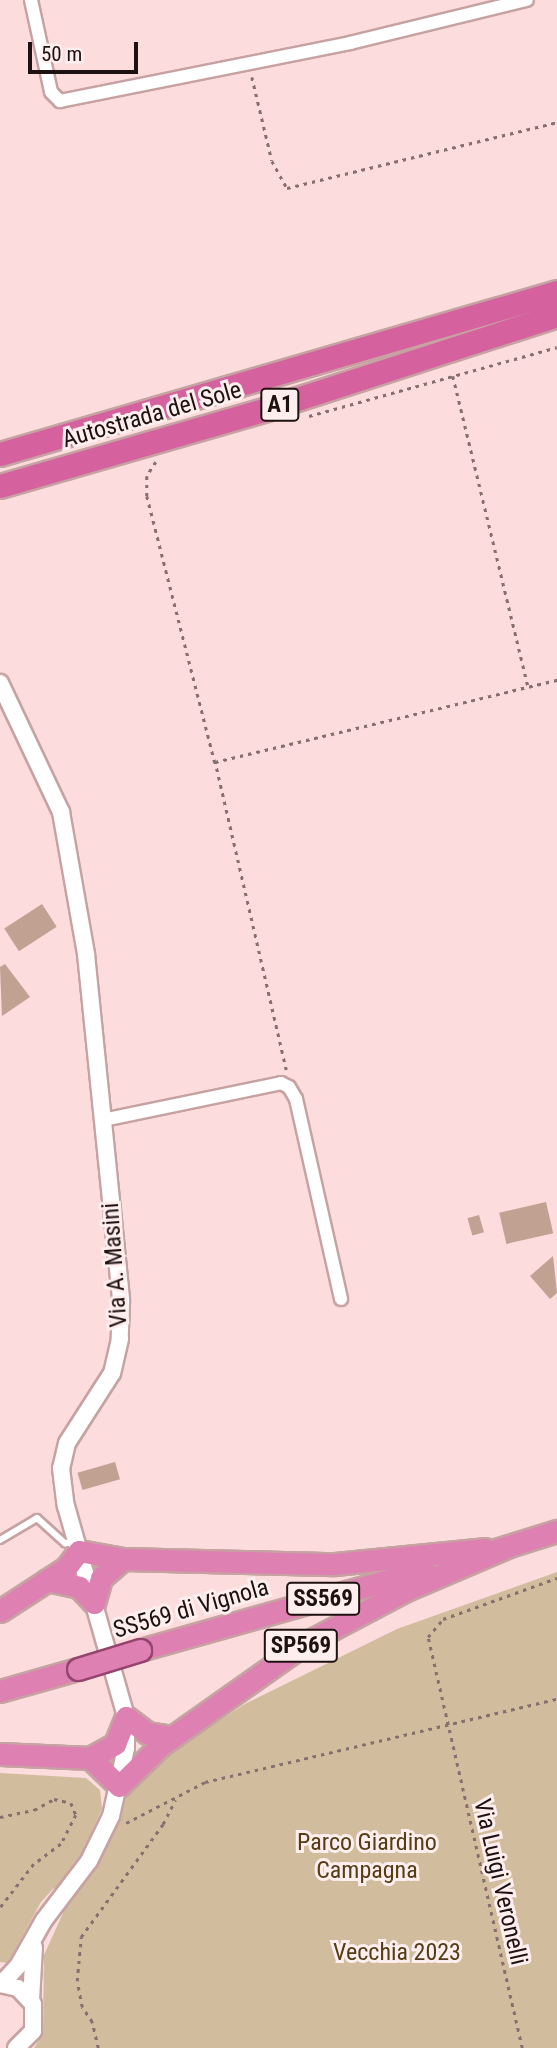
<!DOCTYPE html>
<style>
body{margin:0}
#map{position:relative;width:557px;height:2048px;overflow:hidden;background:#fcdcdc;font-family:"Roboto Condensed",sans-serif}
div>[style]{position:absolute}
.green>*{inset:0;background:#d2bc9e}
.building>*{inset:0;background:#c1a191;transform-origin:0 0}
.path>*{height:2.5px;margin-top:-1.25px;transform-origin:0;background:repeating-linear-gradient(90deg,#856f6f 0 3.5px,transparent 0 8.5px)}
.roads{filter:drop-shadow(2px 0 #c7a2a2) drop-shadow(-2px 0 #c7a2a2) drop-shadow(0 2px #c7a2a2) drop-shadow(0 -2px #c7a2a2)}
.service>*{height:6px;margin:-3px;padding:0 3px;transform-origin:3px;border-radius:3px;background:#fff}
.minor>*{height:12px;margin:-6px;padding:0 6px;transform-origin:6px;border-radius:6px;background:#fff}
.tertiary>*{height:16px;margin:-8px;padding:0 8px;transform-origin:8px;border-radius:8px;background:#fff}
.trunk>*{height:21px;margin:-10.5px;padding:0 10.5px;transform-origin:10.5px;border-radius:10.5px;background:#de80b2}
.motorway>*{height:23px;margin:-11.5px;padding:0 11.5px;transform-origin:11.5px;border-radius:11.5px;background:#d5619e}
.bridges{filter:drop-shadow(2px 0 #95456d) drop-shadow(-2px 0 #95456d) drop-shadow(0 2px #95456d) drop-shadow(0 -2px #95456d)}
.trunk-bridge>*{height:21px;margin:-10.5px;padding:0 10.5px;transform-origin:10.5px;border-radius:10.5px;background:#de80b2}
span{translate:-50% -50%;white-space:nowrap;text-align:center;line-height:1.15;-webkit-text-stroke:6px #feeeee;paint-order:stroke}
.shield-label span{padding:2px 5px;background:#feeeee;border:2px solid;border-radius:5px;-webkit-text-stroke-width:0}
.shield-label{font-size:23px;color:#1e1111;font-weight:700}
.street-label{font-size:24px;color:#1e1111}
.park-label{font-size:24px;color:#563c14}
.scale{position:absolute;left:28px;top:42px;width:110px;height:32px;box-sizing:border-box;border:4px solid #1e1111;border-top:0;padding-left:9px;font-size:21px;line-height:24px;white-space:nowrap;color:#1e1111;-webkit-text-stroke:5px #feeeee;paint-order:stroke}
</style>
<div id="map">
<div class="green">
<i style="clip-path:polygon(557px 1572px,557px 2048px,34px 2048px,43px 2034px,44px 1955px,88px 1858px,113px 1789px,245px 1704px,397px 1629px)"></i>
<i style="clip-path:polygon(0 1773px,86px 1778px,100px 1790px,102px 1809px,82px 1853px,76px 1879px,53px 1889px,41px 1902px,8px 1963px,0 1962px)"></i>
</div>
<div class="building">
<i style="left:42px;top:904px;width:27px;height:45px;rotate:57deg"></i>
<i style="clip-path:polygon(5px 964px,30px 997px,2px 1016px,0 967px)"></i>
<i style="left:546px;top:1202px;width:32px;height:48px;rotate:77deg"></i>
<i style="left:479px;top:1215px;width:18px;height:12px;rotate:74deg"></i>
<i style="clip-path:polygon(553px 1256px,557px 1293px,550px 1299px,530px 1276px)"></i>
<i style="left:115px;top:1462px;width:18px;height:39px;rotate:74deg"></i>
</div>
<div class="path">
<i style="left:252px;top:77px;width:86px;rotate:76.6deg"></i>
<i style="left:272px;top:161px;width:31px;rotate:61deg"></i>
<i style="left:287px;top:188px;width:278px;rotate:-13.7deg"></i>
<i style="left:453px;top:376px;width:318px;rotate:76.4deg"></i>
<i style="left:309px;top:416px;width:257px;rotate:-15.5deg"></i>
<i style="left:156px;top:462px;width:17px;rotate:123deg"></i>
<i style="left:147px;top:476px;width:20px;rotate:90deg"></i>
<i style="left:147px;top:496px;width:275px;rotate:75.7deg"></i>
<i style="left:286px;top:1070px;width:316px;rotate:-103deg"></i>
<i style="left:215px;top:762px;width:352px;rotate:-13.5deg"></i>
<i style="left:0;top:1817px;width:35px;rotate:-12deg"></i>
<i style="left:34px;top:1810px;width:23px;rotate:-29deg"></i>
<i style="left:54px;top:1799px;width:17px;rotate:13deg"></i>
<i style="left:71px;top:1803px;width:13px;rotate:67deg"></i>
<i style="left:76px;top:1815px;width:33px;rotate:117deg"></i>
<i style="left:61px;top:1844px;width:34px;rotate:143deg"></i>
<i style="left:34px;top:1864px;width:56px;rotate:127.7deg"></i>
<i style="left:126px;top:1823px;width:89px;rotate:-27.4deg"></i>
<i style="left:205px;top:1782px;width:362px;rotate:-13.3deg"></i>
<i style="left:98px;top:2048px;width:27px;rotate:-103deg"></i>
<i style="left:92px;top:2022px;width:18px;rotate:-124deg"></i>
<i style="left:82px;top:2007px;width:26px;rotate:-101deg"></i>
<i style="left:77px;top:1981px;width:44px;rotate:-84.8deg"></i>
<i style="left:81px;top:1937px;width:140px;rotate:-54deg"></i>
<i style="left:163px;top:1824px;width:27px;rotate:-63deg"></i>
<i style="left:522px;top:2048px;width:422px;rotate:-102.9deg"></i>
<i style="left:428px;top:1637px;width:23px;rotate:-50deg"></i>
<i style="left:443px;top:1619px;width:121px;rotate:-19.8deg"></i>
</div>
<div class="roads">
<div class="service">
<i style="left:0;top:1540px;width:43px;rotate:-30.7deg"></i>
<i style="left:37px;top:1518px;width:38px;rotate:42deg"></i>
<i style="left:65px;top:1543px;width:10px"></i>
</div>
<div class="minor">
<i style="left:31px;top:0;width:94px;rotate:77.7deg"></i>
<i style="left:51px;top:92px;width:13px;rotate:45deg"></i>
<i style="left:60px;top:101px;width:296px;rotate:-11.3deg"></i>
<i style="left:350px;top:43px;width:182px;rotate:-13.7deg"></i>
<i style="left:103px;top:1120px;width:182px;rotate:-11.7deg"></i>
<i style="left:281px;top:1083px;width:9px;rotate:27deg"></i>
<i style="left:289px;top:1087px;width:14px;rotate:60deg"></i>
<i style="left:296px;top:1099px;width:205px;rotate:77.3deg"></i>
</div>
<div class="tertiary">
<i style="left:0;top:683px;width:143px;rotate:64.7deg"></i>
<i style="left:61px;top:812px;width:144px;rotate:80deg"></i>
<i style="left:86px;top:954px;width:349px;rotate:84.2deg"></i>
<i style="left:121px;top:1301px;width:38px;rotate:92deg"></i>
<i style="left:120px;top:1339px;width:35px;rotate:103deg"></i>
<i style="left:112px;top:1373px;width:83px;rotate:122.7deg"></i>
<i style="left:67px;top:1443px;width:26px;rotate:103deg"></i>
<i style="left:61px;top:1468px;width:38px;rotate:83deg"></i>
<i style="left:66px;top:1506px;width:219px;rotate:74.1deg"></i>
<i style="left:126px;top:1717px;width:31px;rotate:90deg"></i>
<i style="left:126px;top:1748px;width:70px;rotate:102.4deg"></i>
<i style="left:111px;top:1816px;width:50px;rotate:116.1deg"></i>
<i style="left:89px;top:1861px;width:74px;rotate:127.3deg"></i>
<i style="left:44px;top:1920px;width:53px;rotate:119.5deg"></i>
<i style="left:18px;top:1966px;width:25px;rotate:133deg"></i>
<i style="left:0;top:1984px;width:18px;rotate:13deg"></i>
<i style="left:18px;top:1988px;width:22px;rotate:47deg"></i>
<i style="left:33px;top:2004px;width:27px;rotate:90deg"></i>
<i style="left:33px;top:2031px;width:24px;rotate:135deg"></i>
<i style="left:31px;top:2000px;width:53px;rotate:-86.8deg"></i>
</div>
<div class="trunk">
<i style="left:496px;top:1550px;width:64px;rotate:-17.3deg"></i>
<i style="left:47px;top:1580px;width:33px;rotate:12deg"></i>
<i style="left:79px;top:1587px;width:22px;rotate:47deg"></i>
<i style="left:94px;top:1603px;width:26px;rotate:-74deg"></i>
<i style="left:101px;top:1578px;width:29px;rotate:-41deg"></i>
<i style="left:123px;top:1559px;width:212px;rotate:1.4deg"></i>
<i style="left:335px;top:1564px;width:150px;rotate:-5.7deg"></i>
<i style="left:0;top:1611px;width:79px;rotate:-33.1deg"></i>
<i style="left:66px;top:1568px;width:21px;rotate:-53deg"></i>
<i style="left:79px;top:1551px;width:45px;rotate:10.3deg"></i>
<i style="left:140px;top:1650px;width:295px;rotate:-15.7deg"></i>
<i style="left:0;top:1691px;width:81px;rotate:-15.8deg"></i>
<i style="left:0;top:1754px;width:90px;rotate:2.5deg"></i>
<i style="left:90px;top:1758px;width:29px;rotate:-29deg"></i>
<i style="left:115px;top:1744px;width:29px;rotate:-68deg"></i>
<i style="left:126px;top:1717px;width:26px;rotate:37deg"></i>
<i style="left:147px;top:1733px;width:25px;rotate:9deg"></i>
<i style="left:90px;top:1758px;width:40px;rotate:44deg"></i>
<i style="left:119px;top:1786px;width:59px;rotate:-44.3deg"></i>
<i style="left:161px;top:1745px;width:175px;rotate:-35.2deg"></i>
<i style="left:304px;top:1644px;width:115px;rotate:-27.9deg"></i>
<i style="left:406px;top:1590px;width:110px;rotate:-23.1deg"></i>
</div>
<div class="motorway">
<i style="left:0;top:454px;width:580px;rotate:-16.22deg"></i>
<i style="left:0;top:486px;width:277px;rotate:-16.1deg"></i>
<i style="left:266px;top:409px;width:306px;rotate:-17.9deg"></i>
</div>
</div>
<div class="bridges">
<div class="trunk-bridge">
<i style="left:78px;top:1669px;width:65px;rotate:-17deg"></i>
</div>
</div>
<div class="shield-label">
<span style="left:280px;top:405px">A1</span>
<span style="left:323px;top:1599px">SS569</span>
<span style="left:301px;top:1646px">SP569</span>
</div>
<div class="street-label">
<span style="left:152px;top:415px;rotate:-16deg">Autostrada del Sole</span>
<span style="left:115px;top:1265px;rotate:-94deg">Via A. Masini</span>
<span style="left:191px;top:1609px;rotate:-16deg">SS569 di Vignola</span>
<span style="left:500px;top:1882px;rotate:77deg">Via Luigi Veronelli</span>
</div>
<div class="park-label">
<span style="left:367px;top:1857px">Parco Giardino<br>Campagna</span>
<span style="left:397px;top:1953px">Vecchia 2023</span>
</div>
<div class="scale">50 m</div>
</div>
